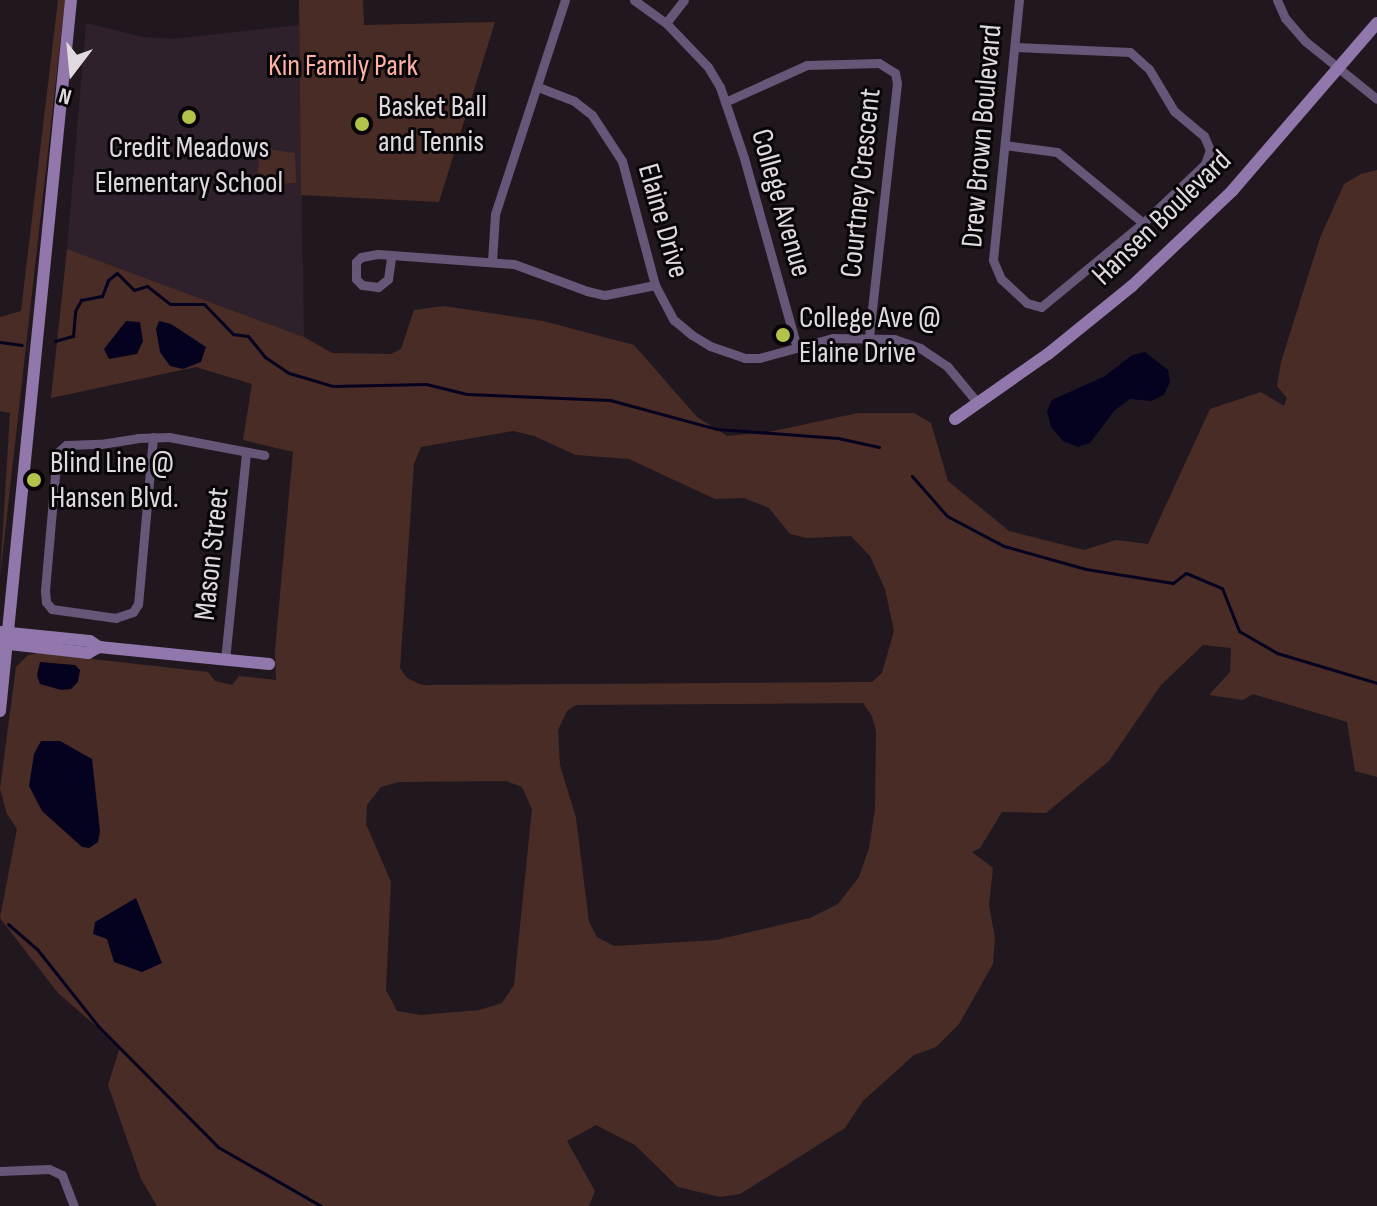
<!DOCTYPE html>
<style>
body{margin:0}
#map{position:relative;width:1377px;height:1206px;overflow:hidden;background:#21181f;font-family:"Sofia Sans Condensed",sans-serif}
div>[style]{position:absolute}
.built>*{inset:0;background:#2e212b}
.green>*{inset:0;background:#4a2c26}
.water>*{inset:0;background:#05021f}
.stream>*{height:3px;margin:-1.5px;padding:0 1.5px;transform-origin:1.5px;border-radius:1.5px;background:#05021f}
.street>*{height:9px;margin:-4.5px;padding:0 4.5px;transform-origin:4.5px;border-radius:4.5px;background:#665677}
.secondary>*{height:12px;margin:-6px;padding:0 6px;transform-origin:6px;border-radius:6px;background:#9177ac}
.dots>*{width:22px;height:22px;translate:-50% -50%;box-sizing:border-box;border:4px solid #080508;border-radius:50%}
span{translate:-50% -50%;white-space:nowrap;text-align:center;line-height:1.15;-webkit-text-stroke:6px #080508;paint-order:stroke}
.park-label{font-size:30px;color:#ffb2a3}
.poi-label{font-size:30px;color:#e0dade}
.left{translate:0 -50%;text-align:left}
.street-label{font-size:30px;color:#e0dade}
.north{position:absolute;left:32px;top:32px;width:80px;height:80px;-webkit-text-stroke:6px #080508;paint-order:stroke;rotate:196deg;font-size:22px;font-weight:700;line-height:32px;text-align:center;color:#e0dade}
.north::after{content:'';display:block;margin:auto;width:28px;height:36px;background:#e0dade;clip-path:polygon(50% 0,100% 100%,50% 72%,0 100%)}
</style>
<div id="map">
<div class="built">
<i style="clip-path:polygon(86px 23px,143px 37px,172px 39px,299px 25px,304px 337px,67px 249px)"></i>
</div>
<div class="green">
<i style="clip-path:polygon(58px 0,65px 0,0 577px,10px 413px,0 411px,0 317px,21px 311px)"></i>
<i style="clip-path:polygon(299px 0,363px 0,364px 25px,495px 22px,439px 202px,301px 195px)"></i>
<i style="clip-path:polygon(260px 148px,295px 153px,296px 183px,257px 185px)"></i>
<i style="clip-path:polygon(evenodd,1377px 170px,1377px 777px,1355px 771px,1347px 722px,1253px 694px,1243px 700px,1209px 695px,1230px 672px,1231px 648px,1203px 645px,1161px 685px,1109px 761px,1046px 813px,1002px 812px,980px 848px,972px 852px,993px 868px,989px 905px,995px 938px,993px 964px,959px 1024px,936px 1047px,914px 1055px,863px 1101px,845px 1128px,740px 1194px,720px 1197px,678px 1187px,635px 1145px,596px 1125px,567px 1141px,595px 1191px,589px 1206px,157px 1206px,141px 1179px,108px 1085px,120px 1047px,58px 993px,0 918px,17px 829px,7px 814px,0 789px,16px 667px,28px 655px,38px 653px,208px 672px,215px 681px,232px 685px,239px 676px,276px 680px,275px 650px,293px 452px,243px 440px,252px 384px,196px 367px,51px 398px,67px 249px,304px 337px,332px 353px,391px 354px,401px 349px,414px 310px,444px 306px,543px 321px,634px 345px,697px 417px,727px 436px,769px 432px,858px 413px,914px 413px,931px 423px,948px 481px,1009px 531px,1084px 550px,1116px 540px,1148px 544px,1210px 409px,1261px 392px,1284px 406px,1287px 398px,1277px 386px,1281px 362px,1320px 238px,1344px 184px,1361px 174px,1377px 170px,513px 431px,534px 436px,576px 455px,629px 459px,715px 499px,744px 498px,769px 508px,790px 534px,807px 538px,851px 536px,870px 556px,885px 589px,894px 631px,882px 673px,872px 682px,422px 685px,407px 678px,400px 668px,414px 464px,421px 447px,513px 431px,1377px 170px,863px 703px,872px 716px,876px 731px,875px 809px,869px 848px,859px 877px,838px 904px,810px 918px,716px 940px,614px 946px,597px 937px,589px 922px,576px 818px,560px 765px,558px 730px,567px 711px,576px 705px,863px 703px,1377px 170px,506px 781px,522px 787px,532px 809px,514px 985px,502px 1003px,479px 1010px,421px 1015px,397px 1011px,386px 990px,391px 882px,366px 824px,367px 805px,381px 787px,399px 782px,506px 781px)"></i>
</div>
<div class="water">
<i style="clip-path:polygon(126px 321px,140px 322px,143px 341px,137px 354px,109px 359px,104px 349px)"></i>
<i style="clip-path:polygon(159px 321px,171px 324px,206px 347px,201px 362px,183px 369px,170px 366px,160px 352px,156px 329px)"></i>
<i style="clip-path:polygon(1145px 352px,1168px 370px,1170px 382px,1164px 395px,1151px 401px,1130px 399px,1114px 411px,1090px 443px,1078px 447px,1063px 441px,1051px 427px,1047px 411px,1052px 400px,1105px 376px,1132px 355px)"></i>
<i style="clip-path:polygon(40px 662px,75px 665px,80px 670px,78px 682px,71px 689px,61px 690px,40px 684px,37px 675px)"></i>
<i style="clip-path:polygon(41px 741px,60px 741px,92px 759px,100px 831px,98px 842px,89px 848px,82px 847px,42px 811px,29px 786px,34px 754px)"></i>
<i style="clip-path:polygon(136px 898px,162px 963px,142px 972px,114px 962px,107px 939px,93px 934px,95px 922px)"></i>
</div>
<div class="stream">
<i style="left:55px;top:341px;width:19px;rotate:-16deg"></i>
<i style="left:73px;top:336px;width:25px;rotate:-85deg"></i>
<i style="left:75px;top:311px;width:13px;rotate:-61deg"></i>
<i style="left:81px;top:300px;width:21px;rotate:-11deg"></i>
<i style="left:102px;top:296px;width:17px;rotate:-69deg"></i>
<i style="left:108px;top:280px;width:11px;rotate:-38deg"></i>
<i style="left:117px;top:273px;width:24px;rotate:45deg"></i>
<i style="left:134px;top:290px;width:14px;rotate:-17deg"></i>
<i style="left:147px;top:286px;width:29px;rotate:38deg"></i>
<i style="left:170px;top:304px;width:34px"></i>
<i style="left:204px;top:304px;width:42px;rotate:46deg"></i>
<i style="left:233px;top:334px;width:15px;rotate:8deg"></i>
<i style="left:248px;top:336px;width:27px;rotate:51deg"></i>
<i style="left:265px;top:357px;width:29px;rotate:34deg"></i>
<i style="left:289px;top:373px;width:46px;rotate:16.5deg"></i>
<i style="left:333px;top:386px;width:93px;rotate:-1.2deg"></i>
<i style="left:426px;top:384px;width:42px;rotate:13.7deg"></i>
<i style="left:467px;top:394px;width:143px;rotate:2.4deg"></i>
<i style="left:610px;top:400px;width:111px;rotate:15.2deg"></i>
<i style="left:717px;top:429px;width:121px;rotate:4.3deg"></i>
<i style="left:838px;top:438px;width:42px;rotate:12.4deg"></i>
<i style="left:0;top:342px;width:22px;rotate:8deg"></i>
<i style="left:912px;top:476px;width:53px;rotate:48.8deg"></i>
<i style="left:947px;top:516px;width:64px;rotate:27.8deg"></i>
<i style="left:1004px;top:546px;width:85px;rotate:15.7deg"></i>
<i style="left:1086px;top:569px;width:88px;rotate:9.1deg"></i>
<i style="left:1173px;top:583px;width:16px;rotate:-38deg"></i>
<i style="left:1186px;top:573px;width:39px;rotate:23deg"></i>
<i style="left:1222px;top:588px;width:46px;rotate:68.4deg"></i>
<i style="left:1239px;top:631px;width:44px;rotate:30.1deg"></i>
<i style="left:1277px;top:653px;width:104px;rotate:16.7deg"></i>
<i style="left:8px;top:924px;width:38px;rotate:41deg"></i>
<i style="left:37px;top:949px;width:98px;rotate:51.6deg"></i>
<i style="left:98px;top:1026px;width:170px;rotate:45.2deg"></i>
<i style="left:218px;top:1147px;width:119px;rotate:29.8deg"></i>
</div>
<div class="street">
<i style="left:634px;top:0;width:39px;rotate:36deg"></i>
<i style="left:666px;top:23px;width:61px;rotate:46.3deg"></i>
<i style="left:708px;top:67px;width:23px;rotate:59deg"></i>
<i style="left:720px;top:87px;width:75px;rotate:71.3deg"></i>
<i style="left:744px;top:158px;width:197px;rotate:74.4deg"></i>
<i style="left:1277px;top:0;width:20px;rotate:66deg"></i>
<i style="left:1285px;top:18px;width:30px;rotate:49deg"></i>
<i style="left:1305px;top:41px;width:92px;rotate:38.9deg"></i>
<i style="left:666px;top:23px;width:29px;rotate:-52deg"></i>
<i style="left:1015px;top:47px;width:115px;rotate:2.5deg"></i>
<i style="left:1130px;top:52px;width:25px;rotate:42deg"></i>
<i style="left:1149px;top:69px;width:49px;rotate:59.2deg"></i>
<i style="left:1174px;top:111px;width:39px;rotate:40deg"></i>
<i style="left:1204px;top:136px;width:15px;rotate:67deg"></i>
<i style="left:1210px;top:150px;width:15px;rotate:110deg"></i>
<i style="left:1205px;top:164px;width:86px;rotate:136.4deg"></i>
<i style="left:1143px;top:223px;width:132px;rotate:140.5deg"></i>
<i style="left:1041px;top:307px;width:15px;rotate:-164deg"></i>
<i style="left:1027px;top:303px;width:35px;rotate:-137deg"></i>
<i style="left:1001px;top:279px;width:21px;rotate:-113deg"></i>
<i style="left:993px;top:260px;width:261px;rotate:-84.3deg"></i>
<i style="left:538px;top:87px;width:39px;rotate:21deg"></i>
<i style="left:574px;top:101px;width:23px;rotate:38deg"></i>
<i style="left:592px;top:115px;width:55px;rotate:56.9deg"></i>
<i style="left:622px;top:161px;width:128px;rotate:75.1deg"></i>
<i style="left:655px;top:285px;width:40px;rotate:62deg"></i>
<i style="left:674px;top:320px;width:23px;rotate:40deg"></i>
<i style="left:692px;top:335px;width:21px;rotate:31deg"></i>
<i style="left:710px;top:346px;width:37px;rotate:19deg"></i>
<i style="left:745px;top:358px;width:14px"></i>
<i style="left:759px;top:358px;width:77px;rotate:-15.1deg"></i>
<i style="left:833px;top:338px;width:61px;rotate:0.9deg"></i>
<i style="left:894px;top:339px;width:28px;rotate:19deg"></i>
<i style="left:920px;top:348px;width:32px;rotate:34deg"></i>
<i style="left:947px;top:366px;width:47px;rotate:50.2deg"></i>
<i style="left:725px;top:102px;width:90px;rotate:-24.3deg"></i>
<i style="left:807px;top:65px;width:72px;rotate:-1.6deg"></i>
<i style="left:879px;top:63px;width:19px;rotate:32deg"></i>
<i style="left:895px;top:73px;width:10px;rotate:79deg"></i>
<i style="left:897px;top:83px;width:255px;rotate:96.3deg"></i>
<i style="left:1005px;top:145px;width:52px;rotate:7.7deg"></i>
<i style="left:1057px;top:152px;width:112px;rotate:39.5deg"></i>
<i style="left:391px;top:258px;width:21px;rotate:98deg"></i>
<i style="left:388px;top:279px;width:13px;rotate:141deg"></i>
<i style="left:378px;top:287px;width:16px;rotate:-173deg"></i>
<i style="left:362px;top:285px;width:8px;rotate:-135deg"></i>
<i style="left:356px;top:279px;width:17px;rotate:-90deg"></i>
<i style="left:356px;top:262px;width:7px;rotate:-45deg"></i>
<i style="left:361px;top:257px;width:17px;rotate:-10deg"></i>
<i style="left:378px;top:254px;width:136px;rotate:4.2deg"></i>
<i style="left:514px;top:264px;width:78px;rotate:20.3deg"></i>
<i style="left:587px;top:291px;width:18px;rotate:13deg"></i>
<i style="left:605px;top:295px;width:51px;rotate:-11.3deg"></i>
<i style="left:492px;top:261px;width:47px;rotate:-86.3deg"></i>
<i style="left:495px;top:214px;width:225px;rotate:-71.9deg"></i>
<i style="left:153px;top:437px;width:168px;rotate:95.1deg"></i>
<i style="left:138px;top:604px;width:9px;rotate:122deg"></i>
<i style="left:133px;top:612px;width:18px;rotate:161deg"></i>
<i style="left:116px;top:618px;width:65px;rotate:-172deg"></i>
<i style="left:52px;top:609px;width:9px;rotate:-131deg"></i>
<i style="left:46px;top:602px;width:12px;rotate:-95deg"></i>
<i style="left:45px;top:590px;width:138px;rotate:-85deg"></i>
<i style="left:57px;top:453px;width:12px;rotate:-42deg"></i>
<i style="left:66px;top:445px;width:35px;rotate:-2deg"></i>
<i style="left:101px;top:444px;width:37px;rotate:-9deg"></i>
<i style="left:138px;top:438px;width:31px;rotate:-2deg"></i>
<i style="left:169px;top:437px;width:97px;rotate:10.7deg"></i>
<i style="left:225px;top:660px;width:209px;rotate:-84.2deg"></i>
<i style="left:0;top:1171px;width:49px;rotate:-2.3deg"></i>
<i style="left:49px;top:1169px;width:14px;rotate:25deg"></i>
<i style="left:62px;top:1175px;width:33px;rotate:69deg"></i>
</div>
<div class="secondary">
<i style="left:955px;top:419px;width:113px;rotate:-35deg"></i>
<i style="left:1048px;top:354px;width:108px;rotate:-39deg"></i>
<i style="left:1132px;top:286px;width:138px;rotate:-43.5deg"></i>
<i style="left:1232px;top:191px;width:222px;rotate:-49.2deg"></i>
<i style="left:0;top:632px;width:90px;rotate:5.7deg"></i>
<i style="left:90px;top:641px;width:11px;rotate:34deg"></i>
<i style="left:99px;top:647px;width:171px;rotate:5.7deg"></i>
<i style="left:0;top:643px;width:89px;rotate:6.5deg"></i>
<i style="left:88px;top:653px;width:13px;rotate:-29deg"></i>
<i style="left:0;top:711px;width:715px;rotate:-84.3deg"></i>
</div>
<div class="dots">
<i style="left:189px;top:117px;background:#b2c24b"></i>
<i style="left:362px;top:124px;background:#b2c24b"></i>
<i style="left:783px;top:335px;background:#b2c24b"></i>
<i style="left:34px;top:480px;background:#b2c24b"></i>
</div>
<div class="park-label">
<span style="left:343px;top:66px">Kin Family Park</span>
</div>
<div class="poi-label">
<span class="left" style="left:378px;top:124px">Basket Ball<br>and Tennis</span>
<span style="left:189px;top:165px">Credit Meadows<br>Elementary School</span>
<span class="left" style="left:799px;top:335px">College Ave @<br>Elaine Drive</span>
<span class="left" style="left:50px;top:480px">Blind Line @<br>Hansen Blvd.</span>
</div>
<div class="street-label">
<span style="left:982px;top:136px;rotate:-85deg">Drew Brown Boulevard</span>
<span style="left:861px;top:183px;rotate:-84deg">Courtney Crescent</span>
<span style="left:781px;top:203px;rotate:74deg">College Avenue</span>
<span style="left:1162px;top:218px;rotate:-44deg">Hansen Boulevard</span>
<span style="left:663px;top:221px;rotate:74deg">Elaine Drive</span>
<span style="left:212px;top:554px;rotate:-84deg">Mason Street</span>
</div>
<div class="north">N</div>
</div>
